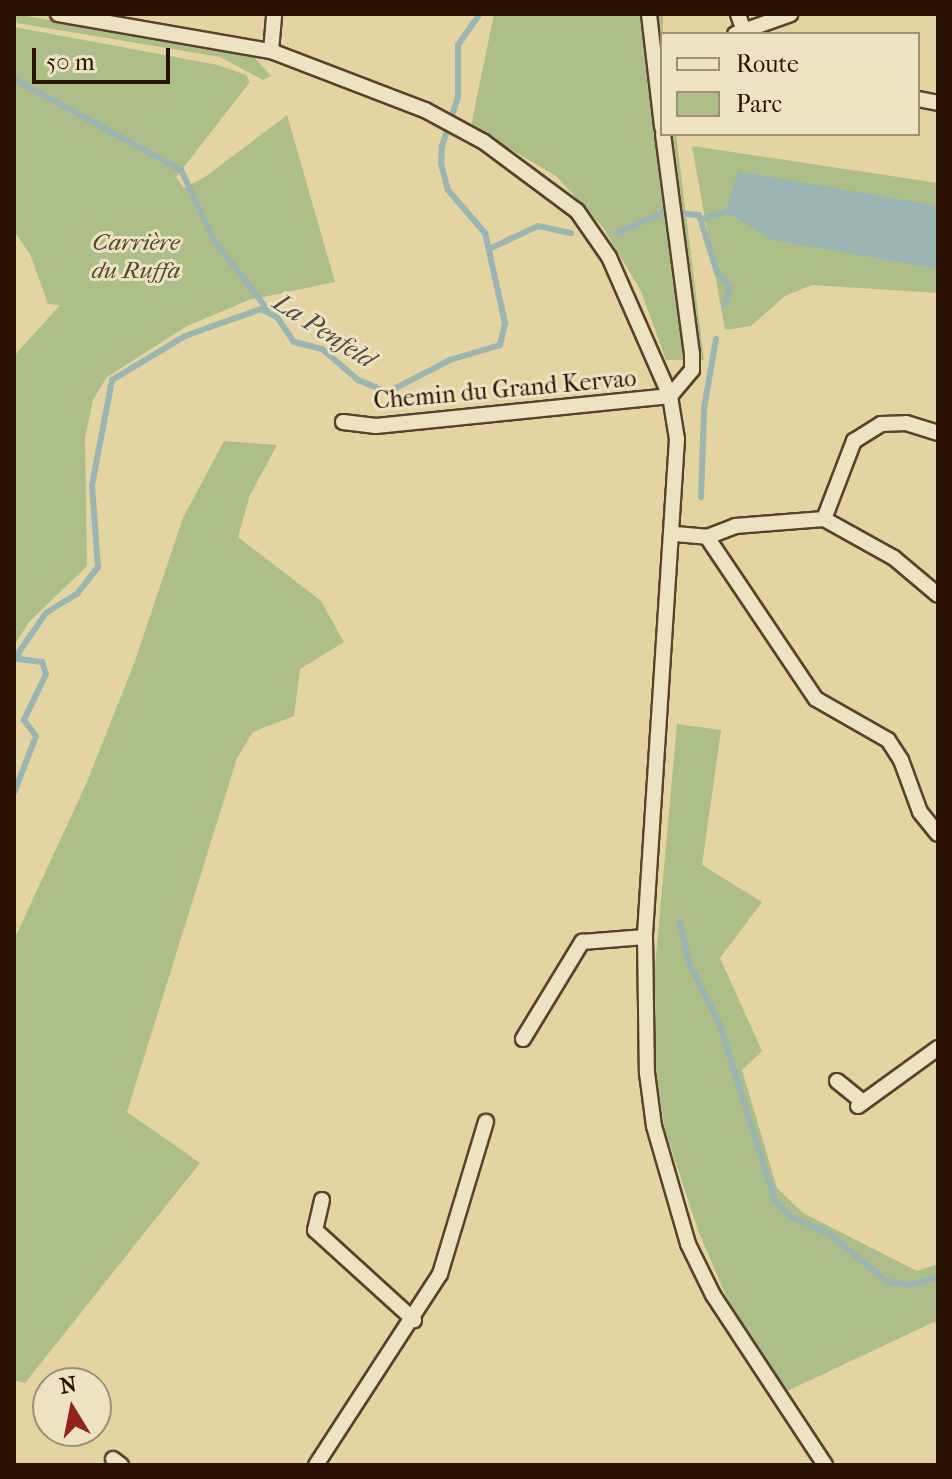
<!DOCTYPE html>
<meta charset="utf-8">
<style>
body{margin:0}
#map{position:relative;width:952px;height:1479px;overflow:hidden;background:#e3d4a2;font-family:"IM FELL French Canon",serif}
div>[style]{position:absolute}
.green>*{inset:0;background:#aebe89}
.water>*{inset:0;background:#9ab5b2}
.stream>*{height:6px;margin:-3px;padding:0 3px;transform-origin:3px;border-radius:3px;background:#9ab5b2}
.roads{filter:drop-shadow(2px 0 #58422c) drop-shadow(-2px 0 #58422c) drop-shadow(0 2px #58422c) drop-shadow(0 -2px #58422c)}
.minor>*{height:14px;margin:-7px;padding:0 7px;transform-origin:7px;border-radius:7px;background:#ede3c3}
span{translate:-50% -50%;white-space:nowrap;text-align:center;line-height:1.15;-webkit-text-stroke:6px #ede3c3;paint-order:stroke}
.park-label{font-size:24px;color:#52452c;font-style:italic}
.street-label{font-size:24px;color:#2a1104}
.water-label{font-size:26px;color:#514a41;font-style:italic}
.frame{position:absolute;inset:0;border:16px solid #2a1104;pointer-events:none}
.legend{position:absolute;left:660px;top:32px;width:260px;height:104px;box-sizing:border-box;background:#ede3c3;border:2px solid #9f8f77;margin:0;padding:10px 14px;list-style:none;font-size:24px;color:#2a1104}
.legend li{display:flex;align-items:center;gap:16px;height:40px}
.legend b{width:40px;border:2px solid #9f8f77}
.north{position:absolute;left:32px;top:1367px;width:80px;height:80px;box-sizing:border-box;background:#ede3c3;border:2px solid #9f8f77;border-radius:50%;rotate:350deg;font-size:22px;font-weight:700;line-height:32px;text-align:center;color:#2a1104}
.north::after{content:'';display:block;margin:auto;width:28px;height:36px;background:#8f2418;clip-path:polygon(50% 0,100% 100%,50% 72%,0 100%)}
.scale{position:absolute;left:32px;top:48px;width:138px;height:36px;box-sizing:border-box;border:4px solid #2a1104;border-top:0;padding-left:10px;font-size:24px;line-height:28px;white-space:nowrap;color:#2a1104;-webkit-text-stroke:6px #ede3c3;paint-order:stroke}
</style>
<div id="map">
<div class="green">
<i style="clip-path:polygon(15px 14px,226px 50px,254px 57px,271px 76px,263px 80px,220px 57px,17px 23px)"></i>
<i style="clip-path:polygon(494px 14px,663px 14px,662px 134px,676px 134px,704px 360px,666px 360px,641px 291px,602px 226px,556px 176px,471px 126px)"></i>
<i style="clip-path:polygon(14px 27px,218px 65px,246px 75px,250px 82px,176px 177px,184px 188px,205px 177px,287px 115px,335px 282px,249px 300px,187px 326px,107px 377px,93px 400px,85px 438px,87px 566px,29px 622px,14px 646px,14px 356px,60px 305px,48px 304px,30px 254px,14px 231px)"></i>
<i style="clip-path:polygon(692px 146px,938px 183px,938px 293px,812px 285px,785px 296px,751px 326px,725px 330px)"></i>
<i style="clip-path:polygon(224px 441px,277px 445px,250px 495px,238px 537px,321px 601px,344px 642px,300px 669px,294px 716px,253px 732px,237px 758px,127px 1112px,200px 1163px,25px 1383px,14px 1380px,14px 940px,87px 782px,135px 661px,183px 518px)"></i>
<i style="clip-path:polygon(677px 724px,721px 730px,702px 865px,762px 902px,720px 958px,762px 1051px,742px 1070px,777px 1188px,803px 1213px,917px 1271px,938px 1264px,938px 1326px,934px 1322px,785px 1392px,730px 1305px,699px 1233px,665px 1130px,655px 1070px,654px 978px)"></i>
</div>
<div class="water">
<i style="clip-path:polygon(738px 171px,938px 206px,938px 269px,773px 240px,726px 212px)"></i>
</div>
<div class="stream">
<i style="left:14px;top:79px;width:190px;rotate:28.6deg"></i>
<i style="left:181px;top:170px;width:77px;rotate:64.8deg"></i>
<i style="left:214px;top:240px;width:88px;rotate:52.4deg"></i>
<i style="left:702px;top:219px;width:25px;rotate:-16deg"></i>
<i style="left:617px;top:233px;width:51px;rotate:-24.1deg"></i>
<i style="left:664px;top:212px;width:35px;rotate:5deg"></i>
<i style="left:699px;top:215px;width:60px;rotate:72.5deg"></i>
<i style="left:717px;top:272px;width:20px;rotate:49deg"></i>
<i style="left:730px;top:287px;width:19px;rotate:106deg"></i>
<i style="left:489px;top:249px;width:54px;rotate:-25.1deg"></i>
<i style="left:538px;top:226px;width:34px;rotate:12deg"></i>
<i style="left:701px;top:497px;width:88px;rotate:-88deg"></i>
<i style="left:704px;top:409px;width:71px;rotate:-80.3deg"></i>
<i style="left:14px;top:793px;width:61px;rotate:-68.9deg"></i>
<i style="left:36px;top:736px;width:20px;rotate:-127deg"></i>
<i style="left:24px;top:720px;width:51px;rotate:-64.4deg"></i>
<i style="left:46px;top:674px;width:13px;rotate:-108deg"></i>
<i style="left:42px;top:662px;width:24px;rotate:-173deg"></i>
<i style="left:18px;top:659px;width:7px;rotate:-82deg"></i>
<i style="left:19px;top:652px;width:47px;rotate:-55.3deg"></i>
<i style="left:46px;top:613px;width:36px;rotate:-32deg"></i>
<i style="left:77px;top:594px;width:34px;rotate:-52deg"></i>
<i style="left:98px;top:567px;width:82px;rotate:-94.2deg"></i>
<i style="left:92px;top:485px;width:107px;rotate:-79.2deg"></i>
<i style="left:112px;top:380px;width:85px;rotate:-31.1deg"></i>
<i style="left:185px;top:336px;width:81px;rotate:-19.6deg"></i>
<i style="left:261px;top:309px;width:18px;rotate:27deg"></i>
<i style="left:277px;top:317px;width:30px;rotate:56deg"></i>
<i style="left:294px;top:342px;width:29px;rotate:14deg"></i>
<i style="left:322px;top:349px;width:48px;rotate:40.7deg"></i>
<i style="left:358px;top:380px;width:32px;rotate:22deg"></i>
<i style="left:388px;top:392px;width:70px;rotate:-27.3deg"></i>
<i style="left:450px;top:360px;width:52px;rotate:-16.7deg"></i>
<i style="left:500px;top:345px;width:23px;rotate:-77deg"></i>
<i style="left:505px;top:323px;width:92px;rotate:-102.5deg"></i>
<i style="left:485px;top:233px;width:57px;rotate:-130.7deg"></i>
<i style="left:448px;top:190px;width:27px;rotate:-105deg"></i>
<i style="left:441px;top:164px;width:18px;rotate:-87deg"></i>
<i style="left:442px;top:146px;width:52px;rotate:-71.9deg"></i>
<i style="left:458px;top:97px;width:52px;rotate:-90deg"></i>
<i style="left:458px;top:45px;width:38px;rotate:-55deg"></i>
<i style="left:680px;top:923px;width:41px;rotate:77.3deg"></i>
<i style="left:689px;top:963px;width:67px;rotate:63.4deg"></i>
<i style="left:719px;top:1023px;width:187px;rotate:72.5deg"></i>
<i style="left:775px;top:1201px;width:23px;rotate:45deg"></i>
<i style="left:791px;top:1217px;width:43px;rotate:23.6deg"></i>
<i style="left:830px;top:1234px;width:73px;rotate:40deg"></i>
<i style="left:886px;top:1281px;width:23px;rotate:10deg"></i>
<i style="left:909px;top:1285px;width:30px;rotate:-15deg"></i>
</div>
<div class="roads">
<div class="minor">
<i style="left:58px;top:14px;width:216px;rotate:9.9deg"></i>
<i style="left:271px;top:51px;width:165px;rotate:21deg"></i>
<i style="left:425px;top:110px;width:67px;rotate:28.5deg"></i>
<i style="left:484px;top:142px;width:116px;rotate:36.6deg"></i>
<i style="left:577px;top:211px;width:56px;rotate:55.2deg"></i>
<i style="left:609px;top:257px;width:152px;rotate:66.3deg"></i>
<i style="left:670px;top:396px;width:44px;rotate:80.8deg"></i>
<i style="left:677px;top:439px;width:499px;rotate:93.7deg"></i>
<i style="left:645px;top:937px;width:136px;rotate:89.2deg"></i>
<i style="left:647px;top:1073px;width:53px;rotate:82.5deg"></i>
<i style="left:654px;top:1126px;width:123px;rotate:73.9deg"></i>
<i style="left:688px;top:1244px;width:57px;rotate:63.9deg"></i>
<i style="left:713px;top:1295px;width:204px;rotate:56.6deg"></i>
<i style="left:649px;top:14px;width:114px;rotate:83.4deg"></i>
<i style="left:738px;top:14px;width:21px;rotate:71deg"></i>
<i style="left:735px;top:34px;width:59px;rotate:-19.7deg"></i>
<i style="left:271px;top:51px;width:37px;rotate:-85deg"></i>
<i style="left:918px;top:99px;width:20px;rotate:11deg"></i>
<i style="left:663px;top:134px;width:221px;rotate:82.5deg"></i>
<i style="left:692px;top:353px;width:17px;rotate:90deg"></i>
<i style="left:692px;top:370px;width:34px;rotate:130deg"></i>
<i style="left:343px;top:422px;width:33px;rotate:7deg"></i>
<i style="left:376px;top:426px;width:296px;rotate:-5.8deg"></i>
<i style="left:824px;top:519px;width:84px;rotate:-69deg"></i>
<i style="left:854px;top:441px;width:32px;rotate:-32deg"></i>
<i style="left:881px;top:424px;width:25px;rotate:-2deg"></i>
<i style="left:906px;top:423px;width:34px;rotate:17deg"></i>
<i style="left:675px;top:534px;width:32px;rotate:5deg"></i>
<i style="left:707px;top:537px;width:195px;rotate:56.1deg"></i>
<i style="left:816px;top:699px;width:83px;rotate:29.7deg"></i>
<i style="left:888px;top:740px;width:24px;rotate:57deg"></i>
<i style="left:901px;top:760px;width:55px;rotate:69.9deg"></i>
<i style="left:920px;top:812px;width:28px;rotate:51deg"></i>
<i style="left:707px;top:537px;width:30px;rotate:-21deg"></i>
<i style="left:735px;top:526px;width:89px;rotate:-4.5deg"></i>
<i style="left:824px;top:519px;width:80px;rotate:29.1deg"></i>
<i style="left:894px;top:558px;width:57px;rotate:40.1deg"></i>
<i style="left:523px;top:1039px;width:114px;rotate:-58.7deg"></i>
<i style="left:582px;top:942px;width:63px;rotate:-4.5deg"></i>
<i style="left:837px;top:1081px;width:33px;rotate:39deg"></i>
<i style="left:858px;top:1106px;width:99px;rotate:-35.9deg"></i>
<i style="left:322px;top:1200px;width:31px;rotate:103deg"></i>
<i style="left:315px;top:1230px;width:134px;rotate:42.3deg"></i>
<i style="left:113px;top:1459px;width:10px;rotate:37deg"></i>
<i style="left:316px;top:1465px;width:228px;rotate:-57deg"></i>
<i style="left:440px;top:1274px;width:159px;rotate:-73.2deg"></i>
</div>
</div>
<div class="park-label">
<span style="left:136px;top:257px">Carrière<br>du Ruffa</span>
</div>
<div class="street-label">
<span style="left:505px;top:390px;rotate:-5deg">Chemin du Grand Kervao</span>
</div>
<div class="water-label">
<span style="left:324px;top:331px;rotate:33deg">La Penfeld</span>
</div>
<div class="frame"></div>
<ul class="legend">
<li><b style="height:10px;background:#ede3c3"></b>Route</li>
<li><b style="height:22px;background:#aebe89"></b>Parc</li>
</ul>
<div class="north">N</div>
<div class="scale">50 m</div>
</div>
